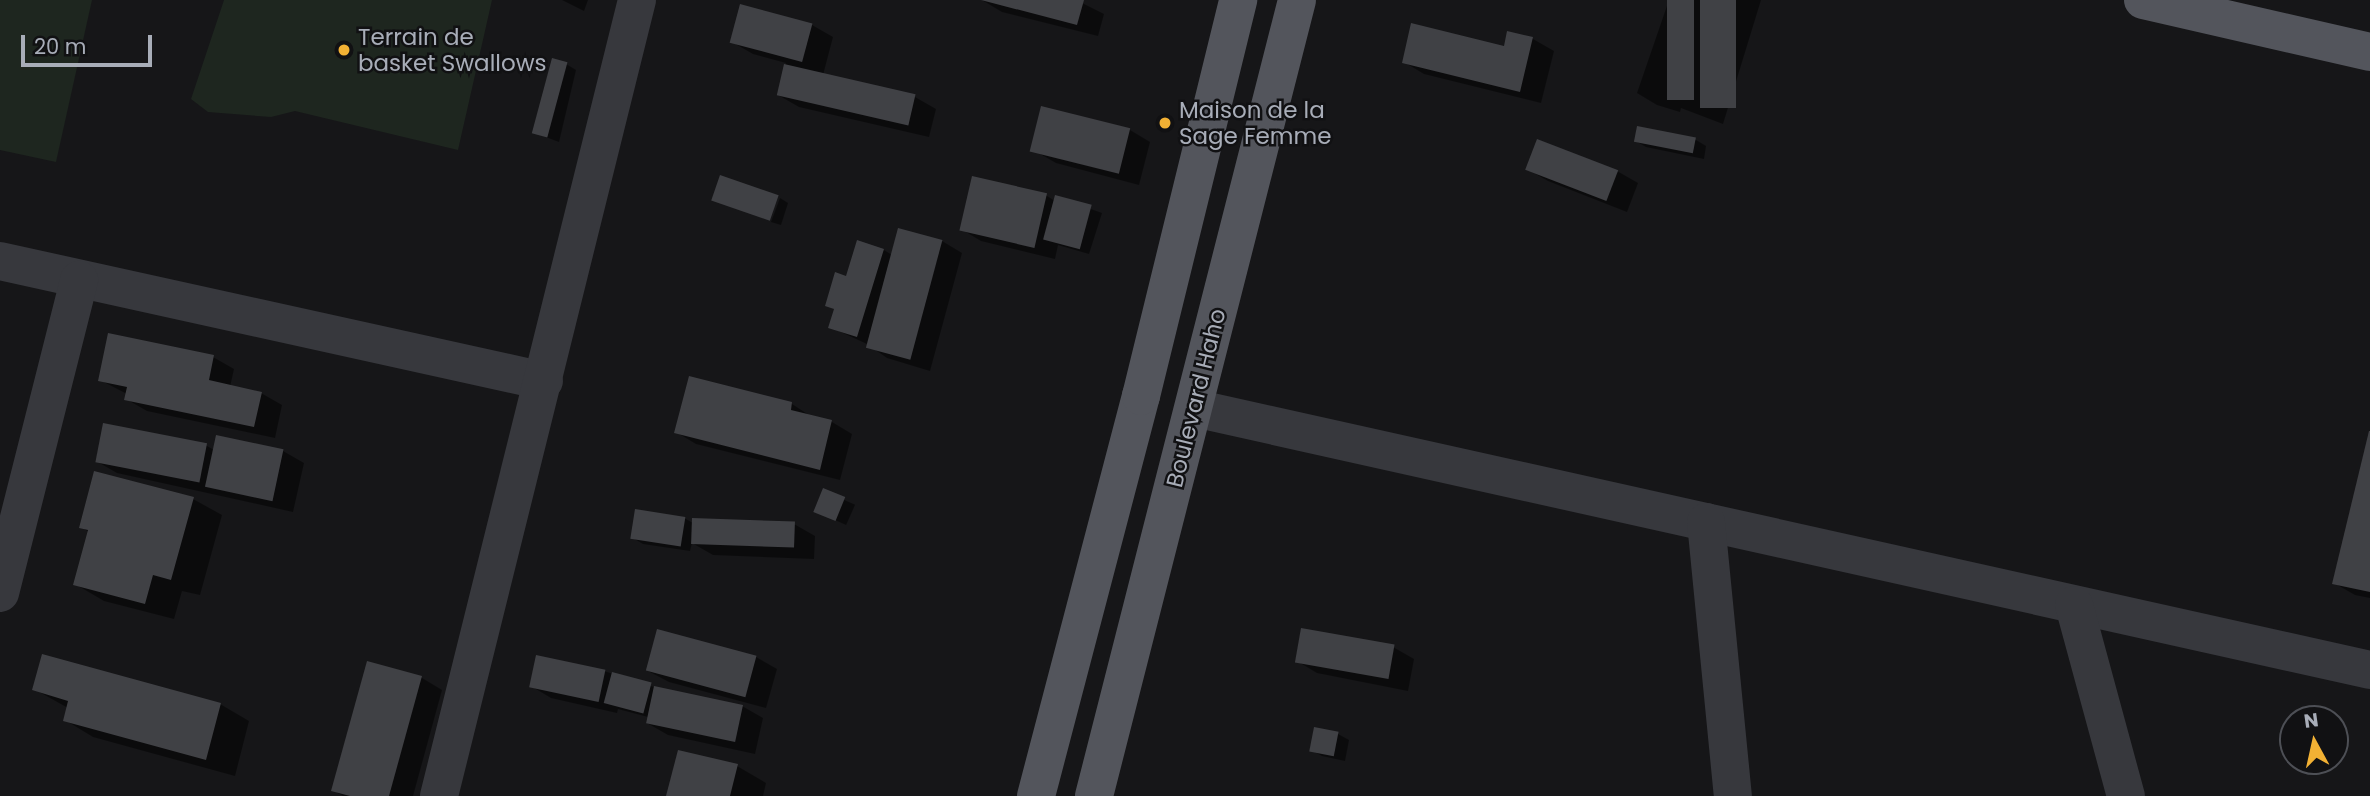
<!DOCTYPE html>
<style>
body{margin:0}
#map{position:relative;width:2370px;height:796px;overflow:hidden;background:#161618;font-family:Poppins,sans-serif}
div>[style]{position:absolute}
.green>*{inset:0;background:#1e261f}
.shadow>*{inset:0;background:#0007;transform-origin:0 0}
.building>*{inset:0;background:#404145;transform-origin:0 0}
.minor>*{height:38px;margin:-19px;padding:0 19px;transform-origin:19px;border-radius:19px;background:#37383d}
.major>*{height:38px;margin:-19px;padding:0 19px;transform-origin:19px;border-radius:19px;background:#53555c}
.dots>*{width:19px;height:19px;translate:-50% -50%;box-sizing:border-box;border:4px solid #111113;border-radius:50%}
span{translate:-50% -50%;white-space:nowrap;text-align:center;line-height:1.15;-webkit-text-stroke:5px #111113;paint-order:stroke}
.poi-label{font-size:23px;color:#a8adb8}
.left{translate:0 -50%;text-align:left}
.street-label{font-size:23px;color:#a8adb8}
.north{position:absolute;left:2279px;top:705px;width:70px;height:70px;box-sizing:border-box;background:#111113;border:2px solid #4d4f55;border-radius:50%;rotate:352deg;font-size:19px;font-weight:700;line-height:28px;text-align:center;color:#a8adb8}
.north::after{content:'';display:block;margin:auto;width:24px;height:32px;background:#f2b134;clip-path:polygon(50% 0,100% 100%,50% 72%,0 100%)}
.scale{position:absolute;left:21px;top:35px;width:131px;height:32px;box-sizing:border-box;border:4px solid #a8adb8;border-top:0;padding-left:9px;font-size:21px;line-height:24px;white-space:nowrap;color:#a8adb8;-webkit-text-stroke:5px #111113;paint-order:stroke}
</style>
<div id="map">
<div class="green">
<i style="clip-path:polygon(0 0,92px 0,56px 162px,0 150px)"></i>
<i style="clip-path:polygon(224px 0,492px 0,458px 150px,295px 111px,271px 117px,208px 112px,191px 99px)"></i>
</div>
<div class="shadow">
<i style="clip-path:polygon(562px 0,588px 0,584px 11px)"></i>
<i style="clip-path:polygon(982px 0,1076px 0,1104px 14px,1098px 36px,1002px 12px)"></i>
<i style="clip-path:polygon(1669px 0,1761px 0,1723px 124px,1681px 108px,1680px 112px,1657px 105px,1637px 93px)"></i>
<i style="clip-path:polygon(812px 25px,833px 37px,823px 75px,915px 97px,936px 109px,929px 137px,799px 107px,778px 95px,786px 63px,753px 54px,732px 42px)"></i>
<i style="clip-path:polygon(1508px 33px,1533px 39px,1554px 51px,1541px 103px,1424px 74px,1404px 62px,1505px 48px)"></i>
<i style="clip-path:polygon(566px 64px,576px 70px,559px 142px,535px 133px)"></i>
<i style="clip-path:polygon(1043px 108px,1130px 130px,1150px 142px,1139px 185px,1056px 163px,1035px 151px)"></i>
<i style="clip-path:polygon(1696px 140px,1706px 146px,1704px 159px,1646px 147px,1636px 141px)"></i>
<i style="clip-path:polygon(1527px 169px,1617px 171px,1638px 183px,1627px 212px,1548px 181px)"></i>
<i style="clip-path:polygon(974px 178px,1047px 196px,1055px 201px,1057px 197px,1102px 213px,1089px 254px,1058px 245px,1055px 259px,981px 241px,961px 229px)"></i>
<i style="clip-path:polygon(780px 198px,788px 203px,781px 225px,771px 222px)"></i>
<i style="clip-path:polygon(899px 230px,942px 241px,962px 253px,930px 371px,887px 358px,867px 344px,830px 327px,836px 310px,827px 305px,848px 278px,884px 250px,892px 255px)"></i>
<i style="clip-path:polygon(213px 357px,234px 369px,230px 387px,261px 393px,282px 405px,275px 438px,147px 411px,126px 399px,127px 394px,100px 380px)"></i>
<i style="clip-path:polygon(792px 404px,812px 417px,832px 422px,852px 434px,840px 480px,696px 444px,676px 432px)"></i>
<i style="clip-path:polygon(104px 425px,207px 446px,214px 450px,283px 451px,304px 463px,293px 512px,117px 473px,96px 461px)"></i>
<i style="clip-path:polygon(2370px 434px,2370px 598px,2355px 595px,2334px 583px)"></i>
<i style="left:824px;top:491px;width:34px;height:22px;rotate:24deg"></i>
<i style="clip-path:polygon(193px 499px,222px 515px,200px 595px,182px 591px,174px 619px,104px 601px,75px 584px,89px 532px,81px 527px)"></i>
<i style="clip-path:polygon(684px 518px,693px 523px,794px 524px,815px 536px,814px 559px,713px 555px,692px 543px,690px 551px,643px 544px,633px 538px)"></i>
<i style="clip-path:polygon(1393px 647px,1414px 659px,1408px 691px,1317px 673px,1297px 661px)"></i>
<i style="clip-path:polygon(756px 657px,777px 669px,766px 708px,669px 682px,648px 671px)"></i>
<i style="clip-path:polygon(368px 663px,422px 678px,442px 690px,413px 796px,343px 796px,333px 790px)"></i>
<i style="clip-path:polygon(604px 671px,657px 688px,742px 706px,763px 718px,755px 754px,668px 735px,647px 723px,648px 717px,618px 709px,617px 713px,551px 698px,531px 686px)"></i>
<i style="clip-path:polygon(34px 689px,220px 704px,249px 721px,235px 776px,93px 737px,65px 720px,68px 708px)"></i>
<i style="clip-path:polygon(1338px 734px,1349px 740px,1345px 761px,1322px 756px,1311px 750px)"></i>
<i style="clip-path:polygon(737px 766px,766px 783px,763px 796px,668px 796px)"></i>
</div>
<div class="building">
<i style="clip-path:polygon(981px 0,1084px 0,1077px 25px)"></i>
<i style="left:1667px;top:0;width:27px;height:100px"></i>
<i style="left:1700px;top:0;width:36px;height:108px"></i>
<i style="left:740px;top:4px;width:75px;height:40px;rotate:15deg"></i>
<i style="clip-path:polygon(1411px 23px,1504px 46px,1507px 31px,1533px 37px,1520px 92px,1402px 63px)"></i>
<i style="left:552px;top:58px;width:16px;height:78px;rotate:15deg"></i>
<i style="left:784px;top:64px;width:135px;height:32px;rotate:13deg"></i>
<i style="left:1041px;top:106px;width:92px;height:47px;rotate:14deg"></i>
<i style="left:1637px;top:126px;width:60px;height:16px;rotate:11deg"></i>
<i style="left:1537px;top:139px;width:87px;height:33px;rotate:21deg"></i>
<i style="left:720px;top:175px;width:62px;height:27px;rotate:19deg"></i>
<i style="left:972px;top:176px;width:77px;height:56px;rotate:13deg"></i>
<i style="left:1055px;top:195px;width:38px;height:46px;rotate:15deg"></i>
<i style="left:898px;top:228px;width:46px;height:124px;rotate:15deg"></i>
<i style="clip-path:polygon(857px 240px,884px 249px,857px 337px,828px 328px,834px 309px,825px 306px,835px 272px,846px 276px)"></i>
<i style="clip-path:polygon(108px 333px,214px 355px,209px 380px,262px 392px,254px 427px,124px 400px,127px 387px,98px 381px)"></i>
<i style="clip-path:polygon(689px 376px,792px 402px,791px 410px,832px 420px,820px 470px,674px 433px)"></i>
<i style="left:103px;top:423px;width:106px;height:40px;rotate:11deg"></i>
<i style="clip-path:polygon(2369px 431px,2370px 431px,2370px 592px,2332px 584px)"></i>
<i style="left:216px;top:435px;width:69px;height:53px;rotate:12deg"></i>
<i style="clip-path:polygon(94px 471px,194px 497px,171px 580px,153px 575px,145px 604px,73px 585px,88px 530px,79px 528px)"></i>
<i style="left:823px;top:488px;width:24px;height:26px;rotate:22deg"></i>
<i style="left:635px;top:509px;width:51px;height:30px;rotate:9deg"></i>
<i style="left:692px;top:518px;width:103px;height:26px;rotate:2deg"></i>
<i style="left:1301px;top:628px;width:95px;height:35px;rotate:10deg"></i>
<i style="left:657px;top:629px;width:103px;height:43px;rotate:15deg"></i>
<i style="clip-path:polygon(42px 654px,221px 703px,206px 760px,63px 721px,68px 701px,32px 690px)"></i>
<i style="left:536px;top:655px;width:71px;height:33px;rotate:12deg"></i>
<i style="clip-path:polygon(367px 661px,422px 676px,389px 796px,350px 796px,331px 791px)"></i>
<i style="left:612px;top:672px;width:41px;height:32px;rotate:15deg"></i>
<i style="left:654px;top:686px;width:91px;height:38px;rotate:12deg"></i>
<i style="left:1314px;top:727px;width:25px;height:25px;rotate:11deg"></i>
<i style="clip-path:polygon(678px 750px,738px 764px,730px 796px,666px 796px)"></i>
</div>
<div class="minor">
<i style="left:0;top:261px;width:557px;rotate:12.44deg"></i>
<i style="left:1194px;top:408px;width:1205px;rotate:12.56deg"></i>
<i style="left:1706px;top:522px;width:275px;rotate:84.4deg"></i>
<i style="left:0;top:593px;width:323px;rotate:-75.8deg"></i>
<i style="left:2074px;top:605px;width:198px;rotate:74.8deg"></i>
<i style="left:439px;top:796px;width:820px;rotate:-76.03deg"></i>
</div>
<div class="major">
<i style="left:2143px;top:0;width:233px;rotate:12.9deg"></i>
<i style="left:1036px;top:796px;width:414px;rotate:-75.3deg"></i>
<i style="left:1141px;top:396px;width:408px;rotate:-76.2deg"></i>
<i style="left:1094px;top:796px;width:821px;rotate:-75.69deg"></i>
</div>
<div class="dots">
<i style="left:344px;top:50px;background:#f2b134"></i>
<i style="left:1165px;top:123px;background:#f2b134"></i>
</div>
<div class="poi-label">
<span class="left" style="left:358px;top:50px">Terrain de<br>basket Swallows</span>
<span class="left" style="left:1179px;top:123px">Maison de la<br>Sage Femme</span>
</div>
<div class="street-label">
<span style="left:1196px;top:398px;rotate:-76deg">Boulevard Haho</span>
</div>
<div class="north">N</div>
<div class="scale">20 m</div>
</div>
